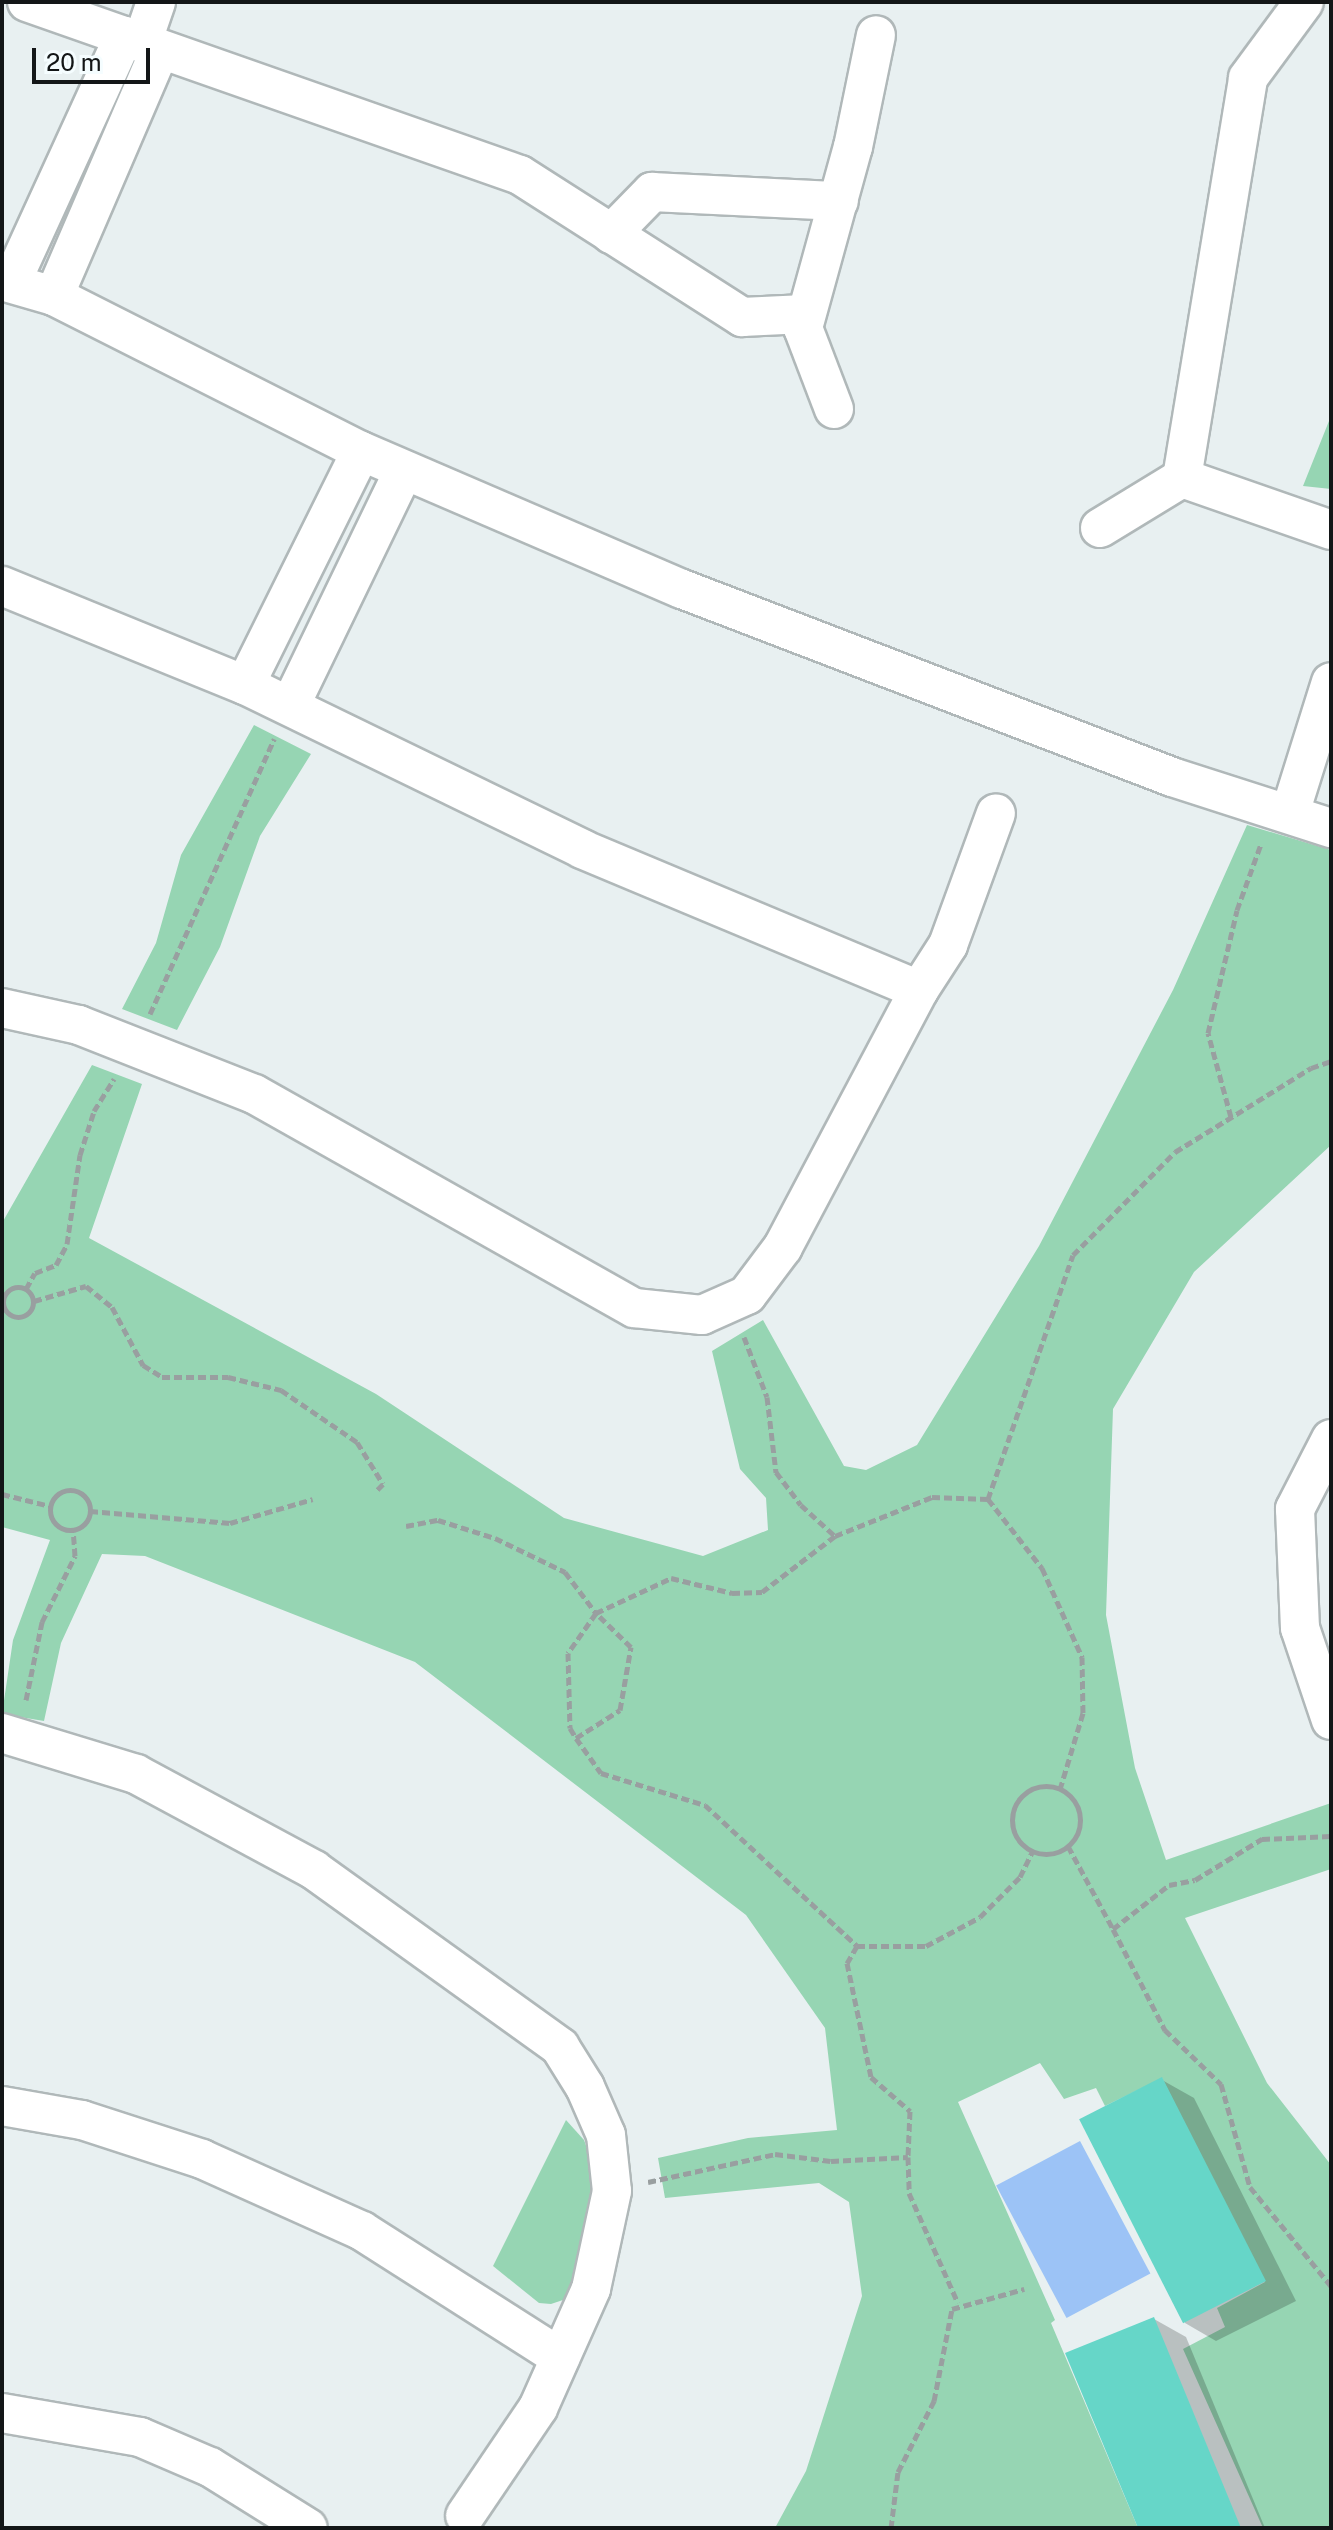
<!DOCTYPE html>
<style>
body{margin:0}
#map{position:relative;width:1333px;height:2530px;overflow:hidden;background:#e8f0f1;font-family:"Public Sans",sans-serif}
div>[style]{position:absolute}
.green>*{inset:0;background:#96d5b3}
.water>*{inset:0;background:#9cc3f6;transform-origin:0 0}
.shadow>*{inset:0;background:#0003}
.building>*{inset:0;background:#66d6c8;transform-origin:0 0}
.path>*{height:5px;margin-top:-2.5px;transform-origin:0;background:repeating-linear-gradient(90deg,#999fa0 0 8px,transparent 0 12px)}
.path>.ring{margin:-2.5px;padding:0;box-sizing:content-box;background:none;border:5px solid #999fa0;border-radius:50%}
.roads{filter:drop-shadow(2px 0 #b0b8b9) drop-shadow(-2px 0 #b0b8b9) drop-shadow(0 2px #b0b8b9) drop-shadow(0 -2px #b0b8b9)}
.minor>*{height:38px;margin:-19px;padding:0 19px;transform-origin:19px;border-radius:19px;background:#fff}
span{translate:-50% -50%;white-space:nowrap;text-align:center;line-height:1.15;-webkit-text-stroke:6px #f5fdff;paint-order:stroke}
.frame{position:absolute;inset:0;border:4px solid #131617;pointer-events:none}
.scale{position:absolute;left:32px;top:48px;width:118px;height:36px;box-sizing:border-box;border:4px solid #131617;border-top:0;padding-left:10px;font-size:24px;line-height:28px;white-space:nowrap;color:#131617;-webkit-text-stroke:6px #f5fdff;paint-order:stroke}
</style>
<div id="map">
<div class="green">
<i style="clip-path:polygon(1331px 416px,1331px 489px,1303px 486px)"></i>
<i style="clip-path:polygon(254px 725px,311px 754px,260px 836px,220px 947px,177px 1030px,122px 1009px,156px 943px,181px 855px)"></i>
<i style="clip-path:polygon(1247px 825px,1331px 850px,1331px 1145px,1194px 1272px,1113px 1409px,1106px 1615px,1135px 1768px,1166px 1860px,1331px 1803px,1331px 1869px,1185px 1918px,1267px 2083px,1331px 2165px,1331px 2528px,1263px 2528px,1183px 2349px,1225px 2327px,1217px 2308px,1265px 2282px,1162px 2078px,1105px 2106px,1096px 2088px,1064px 2099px,1040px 2063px,958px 2102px,1055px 2320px,1051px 2323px,1138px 2528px,775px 2528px,806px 2471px,862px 2296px,849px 2202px,819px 2183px,665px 2198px,658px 2158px,748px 2138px,837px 2130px,825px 2028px,746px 1915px,415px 1662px,145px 1556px,102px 1554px,61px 1643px,44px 1721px,2px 1714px,13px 1640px,50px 1540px,2px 1527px,2px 1223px,92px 1065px,142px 1084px,89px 1238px,376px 1394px,564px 1518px,703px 1556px,768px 1530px,766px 1498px,740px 1469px,712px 1351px,763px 1320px,844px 1466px,866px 1470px,917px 1445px,1039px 1246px,1173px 990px)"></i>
<i style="clip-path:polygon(566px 2120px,584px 2140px,595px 2170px,593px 2200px,572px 2297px,551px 2304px,539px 2303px,493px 2266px)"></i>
</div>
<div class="water">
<i style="left:1080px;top:2141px;width:150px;height:95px;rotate:62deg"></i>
</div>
<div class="shadow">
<i style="clip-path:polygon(1162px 2080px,1194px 2098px,1296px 2301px,1216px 2341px,1185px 2323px)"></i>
<i style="clip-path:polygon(1154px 2319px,1186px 2337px,1265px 2528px,1140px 2528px)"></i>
</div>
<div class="building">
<i style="left:1162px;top:2077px;width:229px;height:93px;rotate:63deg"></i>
<i style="clip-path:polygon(1154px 2317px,1241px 2528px,1138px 2528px,1065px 2353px)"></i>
</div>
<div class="path">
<i style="left:150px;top:1014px;width:302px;rotate:-65.7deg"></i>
<i style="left:1231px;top:1117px;width:87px;rotate:-105.3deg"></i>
<i style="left:1208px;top:1033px;width:126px;rotate:-76.7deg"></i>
<i style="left:1237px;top:910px;width:70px;rotate:-70deg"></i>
<i class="ring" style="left:3px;top:1287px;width:25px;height:25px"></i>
<i style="left:26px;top:1289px;width:18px;rotate:-61deg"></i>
<i style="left:35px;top:1273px;width:22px;rotate:-21deg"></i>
<i style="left:56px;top:1265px;width:24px;rotate:-62deg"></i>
<i style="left:67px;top:1244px;width:90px;rotate:-81.7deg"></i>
<i style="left:80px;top:1155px;width:46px;rotate:-72.3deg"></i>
<i style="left:94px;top:1111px;width:38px;rotate:-58deg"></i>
<i style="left:34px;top:1301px;width:54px;rotate:-16.1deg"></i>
<i style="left:86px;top:1286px;width:33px;rotate:39deg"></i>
<i style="left:112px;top:1307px;width:66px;rotate:61.9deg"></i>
<i style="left:143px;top:1365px;width:22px;rotate:32deg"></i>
<i style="left:162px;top:1377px;width:66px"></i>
<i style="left:228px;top:1377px;width:55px;rotate:13.8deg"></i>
<i style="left:281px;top:1390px;width:92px;rotate:34.4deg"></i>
<i style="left:357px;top:1442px;width:49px;rotate:58.2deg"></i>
<i style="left:383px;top:1484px;width:8px;rotate:135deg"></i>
<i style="left:744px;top:1337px;width:64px;rotate:69deg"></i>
<i style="left:767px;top:1397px;width:76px;rotate:83.2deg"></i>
<i style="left:776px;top:1472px;width:41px;rotate:52.9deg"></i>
<i style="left:801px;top:1505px;width:46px;rotate:42.4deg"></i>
<i class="ring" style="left:50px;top:1490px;width:35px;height:35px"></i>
<i style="left:2px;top:1494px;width:49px;rotate:14deg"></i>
<i style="left:988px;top:1499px;width:258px;rotate:-70.8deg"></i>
<i style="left:1073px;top:1255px;width:145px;rotate:-45.3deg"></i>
<i style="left:1175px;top:1152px;width:160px;rotate:-31.7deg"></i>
<i style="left:1311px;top:1068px;width:21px;rotate:-19deg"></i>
<i style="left:90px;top:1511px;width:141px;rotate:4.9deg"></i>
<i style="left:230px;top:1523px;width:86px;rotate:-16.1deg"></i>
<i style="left:406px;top:1526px;width:33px;rotate:-11deg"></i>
<i style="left:438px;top:1520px;width:60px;rotate:17.5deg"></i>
<i style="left:495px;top:1538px;width:78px;rotate:25.9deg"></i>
<i style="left:565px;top:1572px;width:51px;rotate:52.9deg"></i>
<i style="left:596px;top:1613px;width:49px;rotate:125deg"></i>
<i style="left:568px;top:1653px;width:75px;rotate:88.5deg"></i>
<i style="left:570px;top:1728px;width:12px;rotate:59deg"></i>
<i style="left:576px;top:1738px;width:43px;rotate:54.5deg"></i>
<i style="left:601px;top:1773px;width:109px;rotate:17.1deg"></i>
<i style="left:705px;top:1805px;width:207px;rotate:42.8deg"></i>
<i style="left:857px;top:1946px;width:20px;rotate:120deg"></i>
<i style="left:847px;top:1963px;width:116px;rotate:78.1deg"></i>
<i style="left:871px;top:2077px;width:52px;rotate:41.1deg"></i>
<i style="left:910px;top:2111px;width:46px;rotate:92.5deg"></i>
<i style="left:26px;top:1700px;width:80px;rotate:-78.4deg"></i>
<i style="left:42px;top:1622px;width:74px;rotate:-63.4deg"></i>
<i style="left:75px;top:1556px;width:26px;rotate:-94deg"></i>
<i style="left:576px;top:1738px;width:52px;rotate:-32.5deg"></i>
<i style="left:620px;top:1710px;width:64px;rotate:-80.1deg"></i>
<i style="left:631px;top:1647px;width:49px;rotate:-135.8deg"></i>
<i style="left:596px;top:1613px;width:83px;rotate:-25deg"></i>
<i style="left:671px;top:1578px;width:63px;rotate:13.8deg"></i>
<i style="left:732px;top:1593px;width:30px;rotate:-2deg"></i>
<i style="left:762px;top:1592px;width:92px;rotate:-37.5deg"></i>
<i style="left:835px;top:1536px;width:105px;rotate:-21.9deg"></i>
<i style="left:932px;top:1497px;width:56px;rotate:2deg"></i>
<i style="left:988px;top:1499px;width:88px;rotate:52deg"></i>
<i style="left:1042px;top:1568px;width:98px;rotate:65.8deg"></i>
<i style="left:1082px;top:1657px;width:56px;rotate:89deg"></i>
<i style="left:1083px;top:1713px;width:79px;rotate:106.8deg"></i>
<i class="ring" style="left:1012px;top:1786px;width:63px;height:63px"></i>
<i style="left:1068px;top:1846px;width:94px;rotate:61.5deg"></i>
<i style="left:1113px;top:1929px;width:71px;rotate:-38.2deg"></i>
<i style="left:1169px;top:1885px;width:26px;rotate:-11deg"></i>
<i style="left:1195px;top:1880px;width:79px;rotate:-31.5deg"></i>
<i style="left:1262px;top:1839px;width:69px;rotate:-2.5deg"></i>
<i style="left:1113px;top:1929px;width:114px;rotate:62.8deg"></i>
<i style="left:1165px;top:2030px;width:78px;rotate:44deg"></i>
<i style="left:1221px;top:2084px;width:107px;rotate:74.3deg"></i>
<i style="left:1250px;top:2187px;width:128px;rotate:50.7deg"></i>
<i style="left:857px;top:1946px;width:69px"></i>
<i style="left:926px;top:1946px;width:61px;rotate:-28.2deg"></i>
<i style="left:980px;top:1917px;width:57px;rotate:-45deg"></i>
<i style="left:1020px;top:1877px;width:28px;rotate:-64deg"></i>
<i style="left:648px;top:2182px;width:130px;rotate:-12.4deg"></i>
<i style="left:775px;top:2154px;width:56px;rotate:7.1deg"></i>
<i style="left:831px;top:2161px;width:77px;rotate:-3deg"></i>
<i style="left:908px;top:2157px;width:36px;rotate:88deg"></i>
<i style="left:909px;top:2193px;width:120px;rotate:66deg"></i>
<i style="left:891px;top:2528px;width:56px;rotate:-82.9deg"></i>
<i style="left:898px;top:2472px;width:80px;rotate:-63.1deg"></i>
<i style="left:934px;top:2401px;width:94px;rotate:-78.9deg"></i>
<i style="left:952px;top:2309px;width:75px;rotate:-15.5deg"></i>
</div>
<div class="roads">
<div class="minor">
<i style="left:27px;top:2px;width:522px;rotate:19.34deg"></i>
<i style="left:520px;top:175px;width:264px;rotate:32.6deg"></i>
<i style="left:742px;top:317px;width:63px;rotate:-2.7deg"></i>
<i style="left:142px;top:43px;width:43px;rotate:-71.1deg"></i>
<i style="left:611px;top:234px;width:59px;rotate:-45.7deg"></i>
<i style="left:652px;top:192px;width:187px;rotate:2.8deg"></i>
<i style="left:2px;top:281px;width:54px;rotate:16.1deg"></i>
<i style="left:54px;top:296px;width:344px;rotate:26.8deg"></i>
<i style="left:361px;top:451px;width:349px;rotate:23.3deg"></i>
<i style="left:682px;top:589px;width:525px;rotate:20.99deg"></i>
<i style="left:1172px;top:777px;width:167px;rotate:17.8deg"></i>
<i style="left:11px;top:283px;width:272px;rotate:-65.4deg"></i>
<i style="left:54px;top:296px;width:268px;rotate:-66.7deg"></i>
<i style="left:834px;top:409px;width:87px;rotate:-110.9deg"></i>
<i style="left:803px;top:328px;width:188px;rotate:-74.6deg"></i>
<i style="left:853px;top:147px;width:114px;rotate:-78.4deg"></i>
<i style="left:1182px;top:478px;width:158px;rotate:19.2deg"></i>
<i style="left:1100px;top:528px;width:96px;rotate:-31.4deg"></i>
<i style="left:1182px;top:478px;width:405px;rotate:-80.6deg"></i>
<i style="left:1248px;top:78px;width:94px;rotate:-53.6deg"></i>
<i style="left:2px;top:586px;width:262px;rotate:22.2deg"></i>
<i style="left:245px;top:685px;width:375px;rotate:25.9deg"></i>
<i style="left:582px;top:849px;width:365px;rotate:22.7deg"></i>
<i style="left:919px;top:990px;width:291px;rotate:117.9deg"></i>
<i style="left:783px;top:1247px;width:60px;rotate:126.9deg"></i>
<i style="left:747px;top:1295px;width:49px;rotate:156deg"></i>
<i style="left:702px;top:1315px;width:68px;rotate:-174.1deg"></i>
<i style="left:634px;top:1308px;width:436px;rotate:-150.6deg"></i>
<i style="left:254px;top:1094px;width:188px;rotate:-158.5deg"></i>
<i style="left:79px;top:1025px;width:79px;rotate:-167.6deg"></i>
<i style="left:245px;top:685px;width:261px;rotate:-63.6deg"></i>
<i style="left:290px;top:706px;width:262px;rotate:-64.2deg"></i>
<i style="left:1290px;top:813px;width:137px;rotate:-72.6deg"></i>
<i style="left:919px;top:990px;width:54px;rotate:-57.2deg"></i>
<i style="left:948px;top:945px;width:140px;rotate:-70deg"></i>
<i style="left:1331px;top:1439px;width:79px;rotate:117.2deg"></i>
<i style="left:1295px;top:1509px;width:119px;rotate:87.6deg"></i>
<i style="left:1300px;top:1628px;width:97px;rotate:71.4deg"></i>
<i style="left:2px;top:1733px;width:140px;rotate:17deg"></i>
<i style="left:136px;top:1774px;width:202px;rotate:28.3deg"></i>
<i style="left:314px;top:1870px;width:303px;rotate:35.7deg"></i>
<i style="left:560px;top:2047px;width:47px;rotate:58deg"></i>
<i style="left:585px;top:2087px;width:52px;rotate:66.4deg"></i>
<i style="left:606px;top:2135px;width:56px;rotate:83.9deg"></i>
<i style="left:612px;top:2191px;width:100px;rotate:102.1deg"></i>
<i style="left:591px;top:2289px;width:130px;rotate:114deg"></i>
<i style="left:538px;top:2408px;width:130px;rotate:124.1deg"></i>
<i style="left:2px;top:2106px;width:81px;rotate:9.9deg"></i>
<i style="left:82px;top:2120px;width:126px;rotate:18deg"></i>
<i style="left:202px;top:2159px;width:175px;rotate:24.2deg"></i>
<i style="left:362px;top:2231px;width:235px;rotate:32.5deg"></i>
<i style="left:2px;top:2413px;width:140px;rotate:9.9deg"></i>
<i style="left:140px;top:2437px;width:76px;rotate:23.2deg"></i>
<i style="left:210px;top:2467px;width:115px;rotate:31.9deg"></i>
</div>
</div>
<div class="frame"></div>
<div class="scale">20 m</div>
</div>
